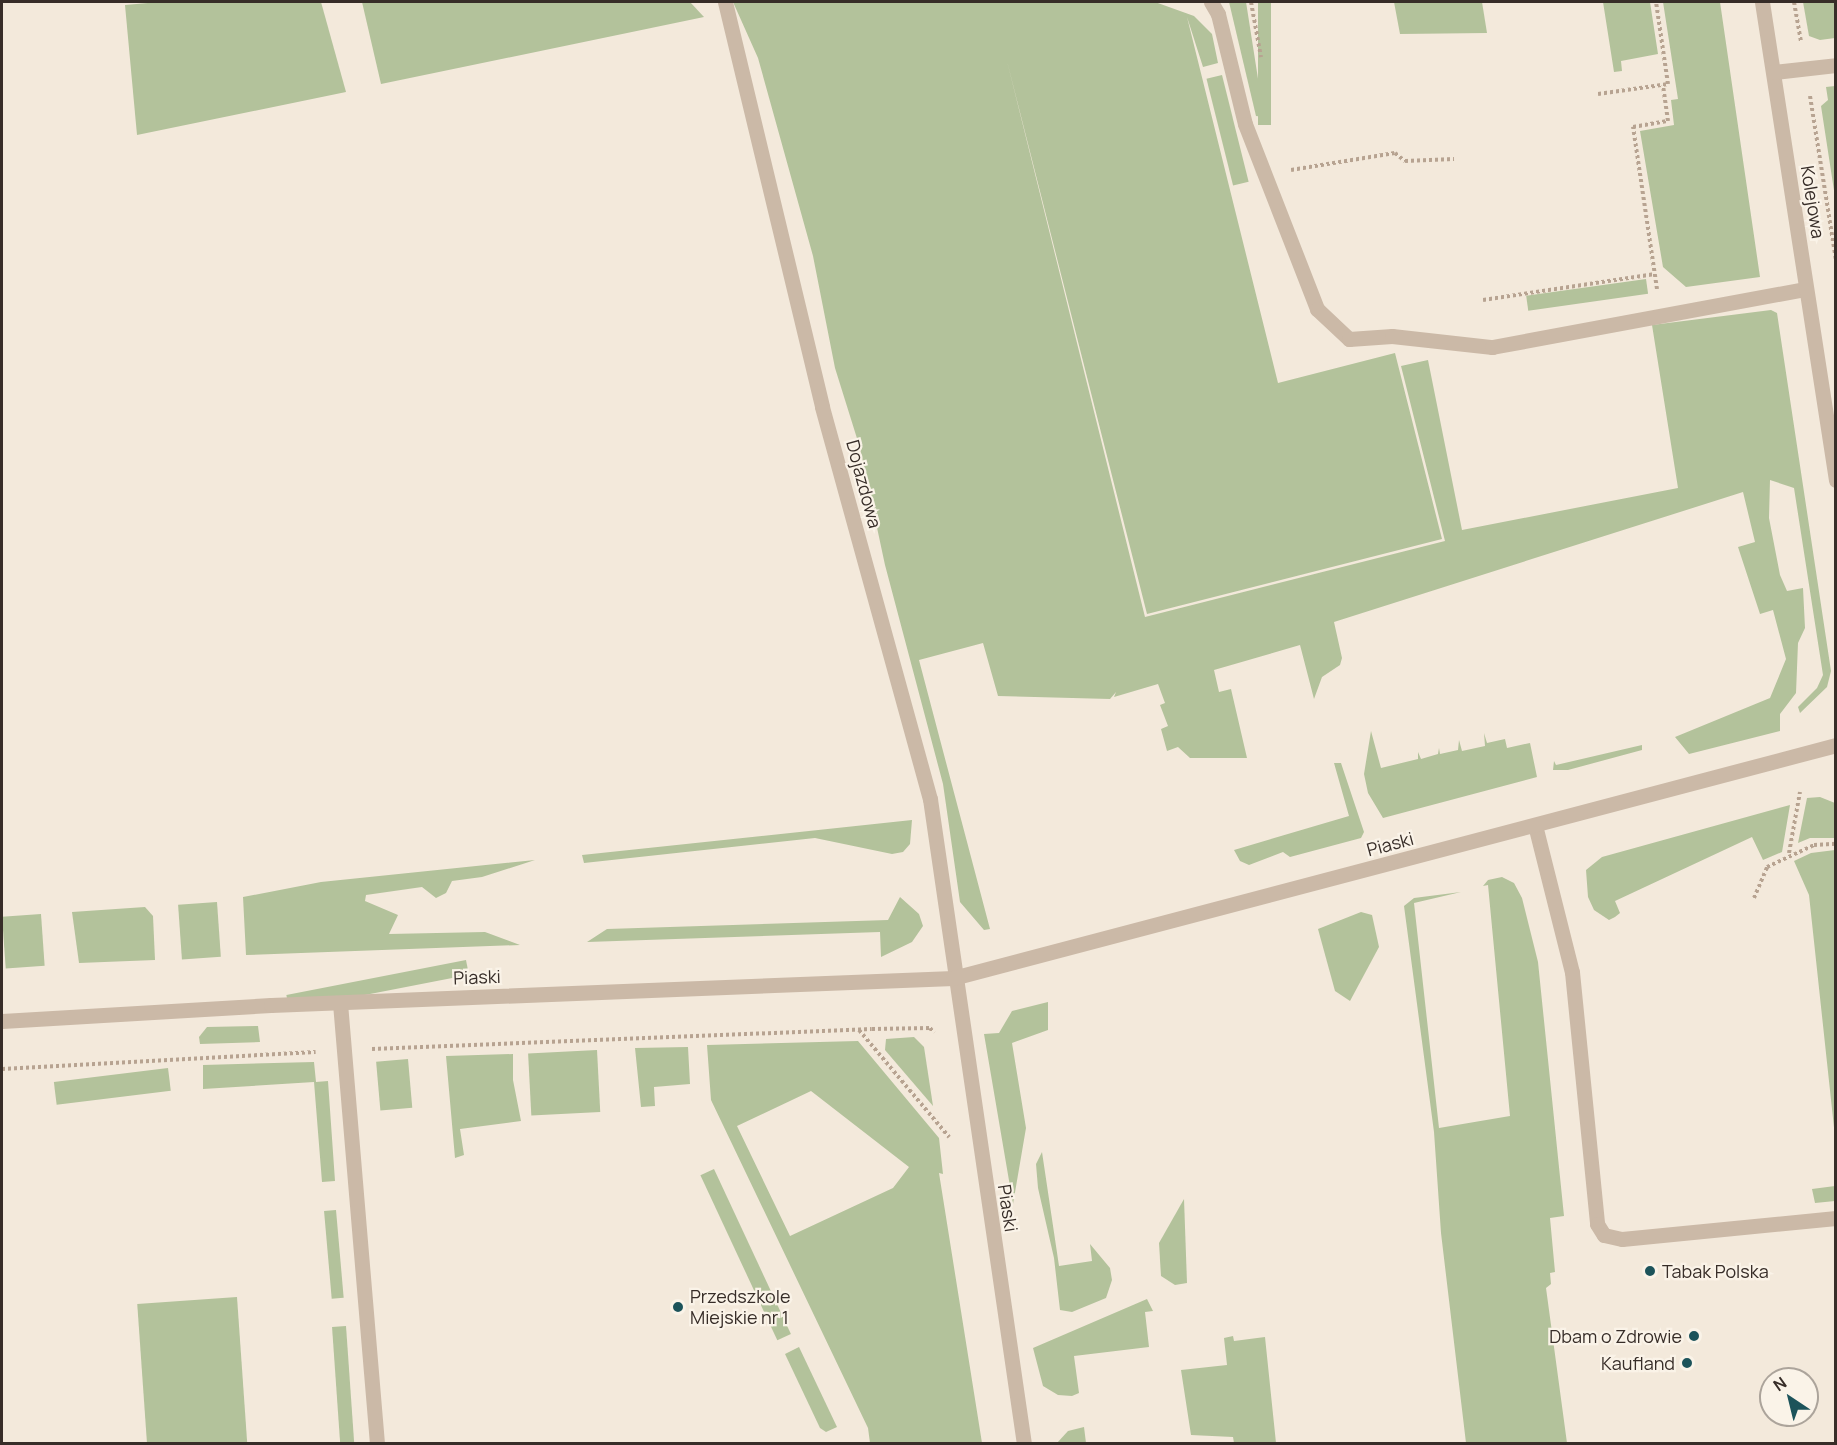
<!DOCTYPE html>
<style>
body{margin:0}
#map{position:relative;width:1837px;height:1445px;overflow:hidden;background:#f3e9db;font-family:Manrope,sans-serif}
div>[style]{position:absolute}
.green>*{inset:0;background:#b3c29b;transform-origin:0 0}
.path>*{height:4px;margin-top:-2px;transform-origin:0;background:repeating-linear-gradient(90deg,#b7a391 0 3px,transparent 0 6px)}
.minor>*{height:15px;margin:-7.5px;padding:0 7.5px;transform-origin:7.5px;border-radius:7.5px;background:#cbb9a7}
.dots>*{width:16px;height:16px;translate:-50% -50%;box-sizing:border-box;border:3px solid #faf3e8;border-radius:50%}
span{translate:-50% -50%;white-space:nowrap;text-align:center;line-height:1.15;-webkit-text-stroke:4.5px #faf3e8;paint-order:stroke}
.street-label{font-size:18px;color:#372d28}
.poi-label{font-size:18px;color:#372d28}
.left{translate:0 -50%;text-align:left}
.right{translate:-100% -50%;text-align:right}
.frame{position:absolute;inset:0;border:3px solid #372d28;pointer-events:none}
.north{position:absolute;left:1759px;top:1367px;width:60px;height:60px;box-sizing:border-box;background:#faf3e8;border:2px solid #aca49b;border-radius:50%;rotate:325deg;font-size:16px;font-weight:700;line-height:24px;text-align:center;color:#372d28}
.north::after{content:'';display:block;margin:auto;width:21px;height:27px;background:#1c535a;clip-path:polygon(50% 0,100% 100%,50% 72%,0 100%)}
</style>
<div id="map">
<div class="green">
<i style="clip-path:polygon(159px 2px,321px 2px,346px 92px,137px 135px,125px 5px)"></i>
<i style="clip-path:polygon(362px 2px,690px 2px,704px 17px,381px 84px)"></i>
<i style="clip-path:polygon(733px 2px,1155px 2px,1194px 16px,1212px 34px,1218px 63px,1203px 67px,1187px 17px,1278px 383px,1395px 353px,1442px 539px,1147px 614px,1007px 61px,1145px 617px,1445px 541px,1401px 366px,1428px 360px,1462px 530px,1678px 488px,1652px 325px,1771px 310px,1777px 313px,1831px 671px,1827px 687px,1800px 713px,1798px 707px,1817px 688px,1823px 675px,1794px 488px,1770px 480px,1769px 518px,1780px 575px,1787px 591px,1803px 588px,1805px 628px,1798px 643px,1796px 693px,1780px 714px,1780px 731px,1689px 754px,1675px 737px,1770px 698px,1786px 659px,1773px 610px,1760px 614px,1738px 547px,1755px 542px,1743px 492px,1334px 622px,1342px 658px,1340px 665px,1322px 677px,1314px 699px,1300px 645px,1214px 670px,1219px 692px,1231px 689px,1247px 758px,1190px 758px,1178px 747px,1167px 751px,1161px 729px,1168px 726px,1160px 705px,1165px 703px,1158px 684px,1114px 697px,1116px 692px,1110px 699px,998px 696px,983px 643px,919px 660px,990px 929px,984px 930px,960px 902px,943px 784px,885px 565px,860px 448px,835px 368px,813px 256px,758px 58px)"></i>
<i style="clip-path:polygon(1229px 2px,1246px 2px,1264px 117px,1256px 116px)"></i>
<i style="left:1258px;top:2px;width:13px;height:123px"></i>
<i style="clip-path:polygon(1394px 2px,1482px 2px,1487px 33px,1400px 34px)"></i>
<i style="clip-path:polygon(1603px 2px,1650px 2px,1658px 54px,1621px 61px,1622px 71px,1614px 72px)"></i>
<i style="clip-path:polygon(1663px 2px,1720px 2px,1760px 277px,1686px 287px,1663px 267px,1640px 131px,1674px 125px,1671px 100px,1678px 99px)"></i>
<i style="clip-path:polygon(1803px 2px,1835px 2px,1835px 38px,1820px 40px,1809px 36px)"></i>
<i style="left:1222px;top:75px;width:110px;height:16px;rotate:76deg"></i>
<i style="clip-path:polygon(1835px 86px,1836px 86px,1835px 197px,1821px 106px,1828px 100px,1826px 87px)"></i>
<i style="left:1646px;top:279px;width:15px;height:121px;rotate:82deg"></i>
<i style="clip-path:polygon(1371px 731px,1381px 768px,1418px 759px,1418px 752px,1421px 759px,1438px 754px,1439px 748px,1440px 754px,1458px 750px,1459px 740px,1462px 751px,1485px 746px,1484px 733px,1487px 743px,1505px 739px,1507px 748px,1530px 743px,1537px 777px,1383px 818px,1368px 793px,1364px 774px)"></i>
<i style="clip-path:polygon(1642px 745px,1642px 750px,1568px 770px,1553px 770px,1554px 761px,1556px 765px)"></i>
<i style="clip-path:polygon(1334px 763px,1341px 763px,1364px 832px,1361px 838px,1290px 857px,1283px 852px,1249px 865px,1240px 861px,1234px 850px,1349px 816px)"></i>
<i style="clip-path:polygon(1820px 797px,1835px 803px,1835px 838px,1810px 838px,1798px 843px,1807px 798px)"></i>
<i style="clip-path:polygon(1790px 805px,1782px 852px,1763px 860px,1752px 837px,1615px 901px,1620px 913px,1615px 917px,1609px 920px,1594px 910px,1588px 897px,1586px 870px,1602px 857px)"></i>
<i style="clip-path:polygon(912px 820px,910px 844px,903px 852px,892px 854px,815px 838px,584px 863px,582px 855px)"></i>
<i style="clip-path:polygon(1835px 850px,1836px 850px,1835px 1137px,1809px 895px,1794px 861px,1811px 853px)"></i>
<i style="clip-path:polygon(535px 860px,482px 877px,452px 881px,446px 893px,436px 898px,422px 887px,366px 895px,365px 901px,398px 915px,389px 934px,485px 932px,520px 945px,246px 955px,243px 897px,321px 882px)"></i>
<i style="clip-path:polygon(1502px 877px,1514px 883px,1522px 898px,1538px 962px,1564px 1216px,1550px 1218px,1555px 1272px,1550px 1273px,1551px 1284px,1546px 1288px,1567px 1443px,1466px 1443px,1441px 1233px,1434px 1132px,1404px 906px,1414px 898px,1461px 892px,1414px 903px,1439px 1128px,1510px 1116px,1488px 885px,1483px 886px,1488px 880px)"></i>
<i style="clip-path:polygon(900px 897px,919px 914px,923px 926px,912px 942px,881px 957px,880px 932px,587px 942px,607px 929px,888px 920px)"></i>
<i style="left:217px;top:902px;width:55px;height:39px;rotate:86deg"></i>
<i style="clip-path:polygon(145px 907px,153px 916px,155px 960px,79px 963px,72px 912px)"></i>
<i style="clip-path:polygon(1361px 912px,1372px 915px,1379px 947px,1350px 1001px,1335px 991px,1318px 929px)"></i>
<i style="left:41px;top:914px;width:52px;height:39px;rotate:86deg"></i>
<i style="left:466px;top:960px;width:15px;height:183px;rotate:79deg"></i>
<i style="clip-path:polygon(1048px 1002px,1048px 1030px,1012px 1043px,1026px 1128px,1013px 1204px,984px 1034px,999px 1033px,1012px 1011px)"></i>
<i style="clip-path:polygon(258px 1026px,260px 1042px,200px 1044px,199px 1037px,207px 1027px)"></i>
<i style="clip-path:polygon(914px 1037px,924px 1047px,933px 1106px,885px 1050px,886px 1039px)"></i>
<i style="clip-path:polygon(evenodd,858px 1041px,939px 1138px,943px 1174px,939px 1173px,982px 1443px,870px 1443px,868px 1428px,711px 1100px,707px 1045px,858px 1041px,811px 1091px,909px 1167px,893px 1188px,790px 1236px,737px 1126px,811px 1091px)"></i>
<i style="clip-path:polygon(688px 1047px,690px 1084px,654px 1087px,655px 1106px,641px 1107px,635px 1048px)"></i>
<i style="left:597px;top:1050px;width:62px;height:69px;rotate:87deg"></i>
<i style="clip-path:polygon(513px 1054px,513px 1080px,521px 1121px,460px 1129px,464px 1155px,455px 1158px,446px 1056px)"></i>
<i style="left:408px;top:1059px;width:49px;height:32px;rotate:85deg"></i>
<i style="clip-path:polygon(314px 1062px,316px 1082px,328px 1081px,335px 1181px,322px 1182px,314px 1082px,203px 1089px,203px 1065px)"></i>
<i style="left:168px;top:1068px;width:23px;height:115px;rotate:83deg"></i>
<i style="clip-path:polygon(1042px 1152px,1059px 1266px,1092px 1261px,1090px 1244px,1110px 1268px,1112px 1280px,1106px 1298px,1072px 1312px,1060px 1310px,1054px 1258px,1038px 1188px,1036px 1164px)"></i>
<i style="left:714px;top:1169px;width:182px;height:15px;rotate:65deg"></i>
<i style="clip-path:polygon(1835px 1186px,1835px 1201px,1815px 1203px,1812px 1189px)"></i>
<i style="clip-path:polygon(1184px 1199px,1187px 1283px,1175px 1285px,1161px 1276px,1159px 1243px)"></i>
<i style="left:336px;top:1210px;width:88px;height:12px;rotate:85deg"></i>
<i style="left:237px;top:1297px;width:146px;height:100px;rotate:86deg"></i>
<i style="clip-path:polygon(1147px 1299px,1153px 1311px,1145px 1312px,1149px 1347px,1074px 1356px,1079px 1393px,1072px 1396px,1058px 1395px,1043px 1386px,1033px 1348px)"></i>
<i style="left:346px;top:1326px;width:117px;height:14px;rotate:86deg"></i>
<i style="clip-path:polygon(1233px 1336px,1234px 1341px,1265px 1337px,1276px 1443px,1234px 1443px,1233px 1437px,1191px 1435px,1181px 1370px,1227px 1365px,1224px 1338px)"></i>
<i style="clip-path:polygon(799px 1347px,837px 1427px,826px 1432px,820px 1428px,785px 1354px)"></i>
<i style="clip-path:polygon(1084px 1427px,1086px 1443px,1057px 1443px,1068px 1431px)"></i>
</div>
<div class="path">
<i style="left:1251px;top:2px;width:56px;rotate:79.7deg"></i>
<i style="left:1794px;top:2px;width:40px;rotate:80deg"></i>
<i style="left:1598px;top:94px;width:71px;rotate:-8.1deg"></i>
<i style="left:1668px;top:84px;width:83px;rotate:-98.3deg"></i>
<i style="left:1810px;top:96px;width:167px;rotate:81deg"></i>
<i style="left:1291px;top:170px;width:105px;rotate:-9.3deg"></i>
<i style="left:1395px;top:153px;width:13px;rotate:39deg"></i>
<i style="left:1405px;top:161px;width:49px;rotate:-2.3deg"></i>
<i style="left:1657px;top:289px;width:164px;rotate:-98.4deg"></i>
<i style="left:1633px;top:127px;width:36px;rotate:-10deg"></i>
<i style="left:1668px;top:121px;width:36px;rotate:-98deg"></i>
<i style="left:1483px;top:300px;width:174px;rotate:-8.6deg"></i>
<i style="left:1789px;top:853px;width:62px;rotate:-79.8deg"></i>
<i style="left:1754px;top:898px;width:34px;rotate:-67deg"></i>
<i style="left:1767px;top:867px;width:52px;rotate:-25.1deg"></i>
<i style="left:1814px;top:845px;width:22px;rotate:-3deg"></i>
<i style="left:859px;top:1030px;width:140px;rotate:49.9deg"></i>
<i style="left:372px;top:1049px;width:500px;rotate:-2.29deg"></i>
<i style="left:872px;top:1029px;width:58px;rotate:-1deg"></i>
<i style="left:930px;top:1028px;width:6px;rotate:51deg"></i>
<i style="left:2px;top:1069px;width:314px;rotate:-3.1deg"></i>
</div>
<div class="minor">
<i style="left:725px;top:2px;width:416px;rotate:76.5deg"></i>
<i style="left:822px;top:407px;width:407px;rotate:74.6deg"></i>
<i style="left:930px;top:799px;width:652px;rotate:81.71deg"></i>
<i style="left:1211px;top:2px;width:14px;rotate:60deg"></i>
<i style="left:1218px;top:14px;width:113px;rotate:76.2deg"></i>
<i style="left:1245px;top:124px;width:199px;rotate:68.7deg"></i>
<i style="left:1317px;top:309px;width:44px;rotate:43.2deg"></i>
<i style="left:1349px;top:339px;width:43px;rotate:-4deg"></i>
<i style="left:1392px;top:336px;width:101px;rotate:6.3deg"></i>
<i style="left:1492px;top:347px;width:319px;rotate:-10.5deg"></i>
<i style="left:1762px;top:2px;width:484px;rotate:81.2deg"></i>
<i style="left:1774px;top:72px;width:62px;rotate:-6.4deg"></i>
<i style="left:1535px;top:825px;width:152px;rotate:75.9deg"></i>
<i style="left:1572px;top:972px;width:253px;rotate:84.3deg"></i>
<i style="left:1597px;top:1224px;width:13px;rotate:58deg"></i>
<i style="left:1604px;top:1235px;width:18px;rotate:13deg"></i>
<i style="left:1622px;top:1239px;width:215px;rotate:-5.6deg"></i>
<i style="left:340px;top:1003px;width:443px;rotate:85.2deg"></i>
<i style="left:2px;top:1021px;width:269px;rotate:-3.4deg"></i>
<i style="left:271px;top:1005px;width:683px;rotate:-2.27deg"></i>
<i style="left:953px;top:978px;width:913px;rotate:-14.78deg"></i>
</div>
<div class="dots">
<i style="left:1650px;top:1271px;background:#1c535a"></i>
<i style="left:678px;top:1307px;background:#1c535a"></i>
<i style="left:1694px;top:1336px;background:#1c535a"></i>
<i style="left:1687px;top:1363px;background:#1c535a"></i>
</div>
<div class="street-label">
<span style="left:1813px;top:202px;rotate:81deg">Kolejowa</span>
<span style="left:864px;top:484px;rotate:75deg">Dojazdowa</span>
<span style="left:1390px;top:844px;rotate:-15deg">Piaski</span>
<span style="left:477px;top:977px;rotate:-2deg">Piaski</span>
<span style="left:1008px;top:1208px;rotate:81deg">Piaski</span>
</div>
<div class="poi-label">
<span class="left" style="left:1662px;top:1271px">Tabak Polska</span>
<span class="left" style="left:690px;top:1307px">Przedszkole<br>Miejskie nr 1</span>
<span class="right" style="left:1682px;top:1336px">Dbam o Zdrowie</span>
<span class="right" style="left:1675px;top:1363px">Kaufland</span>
</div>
<div class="frame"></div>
<div class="north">N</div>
</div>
